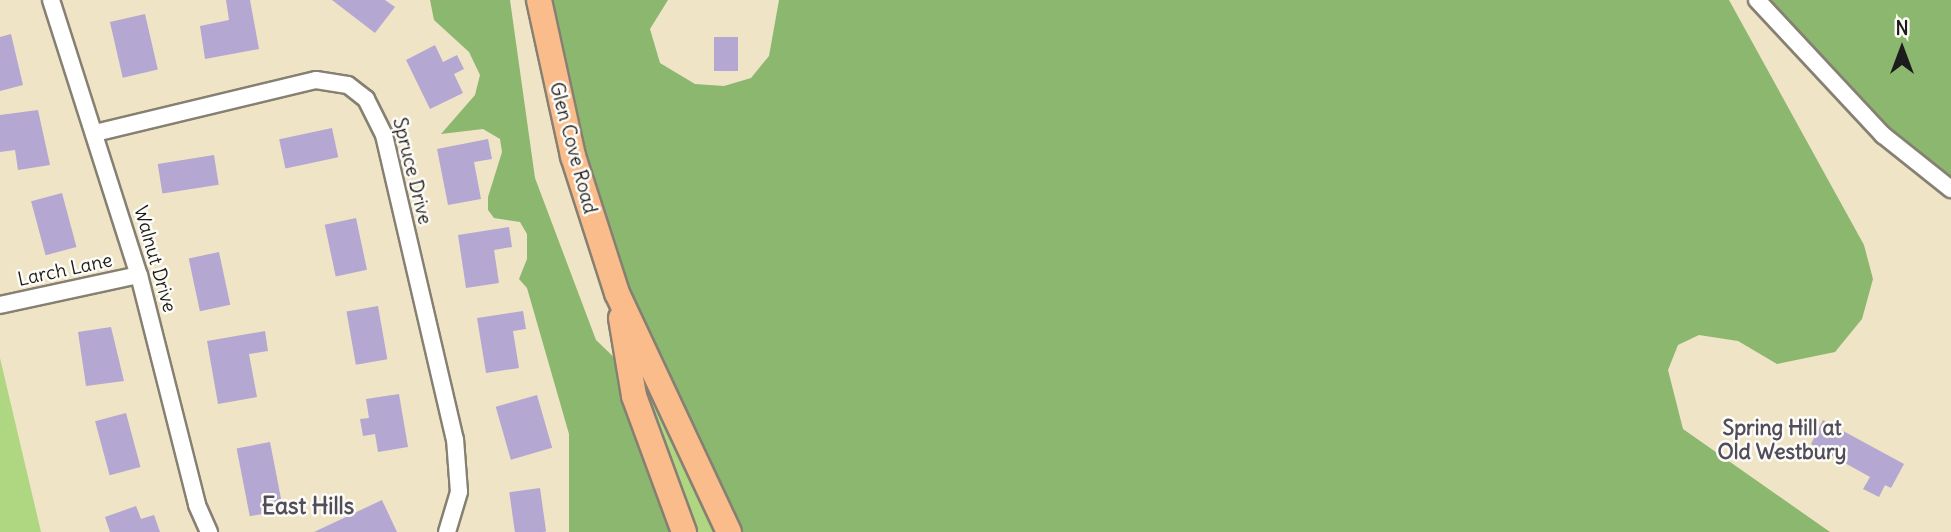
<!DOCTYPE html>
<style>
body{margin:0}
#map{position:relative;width:1951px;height:532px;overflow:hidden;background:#f0e4c7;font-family:Delius,sans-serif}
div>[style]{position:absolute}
.green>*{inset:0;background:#afd681}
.forest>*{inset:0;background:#8bb76f}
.building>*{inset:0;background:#b4a7d1;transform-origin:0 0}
.roads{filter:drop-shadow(2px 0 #868072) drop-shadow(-2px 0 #868072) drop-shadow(0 2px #868072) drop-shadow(0 -2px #868072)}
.minor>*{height:16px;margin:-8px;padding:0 8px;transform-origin:8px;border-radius:8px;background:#fff}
.primary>*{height:24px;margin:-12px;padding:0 12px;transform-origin:12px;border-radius:12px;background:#fabc8b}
span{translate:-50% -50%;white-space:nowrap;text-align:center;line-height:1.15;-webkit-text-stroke:5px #fdfcf7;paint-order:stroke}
.street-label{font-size:19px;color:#1c1c1c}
.neighbourhood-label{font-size:21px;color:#514d5b;font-weight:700}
.quarter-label{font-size:23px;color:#514d5b;font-weight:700}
.north{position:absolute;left:1867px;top:14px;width:70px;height:70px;-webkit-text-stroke:5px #fdfcf7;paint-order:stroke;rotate:0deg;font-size:19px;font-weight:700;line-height:28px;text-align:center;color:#1c1c1c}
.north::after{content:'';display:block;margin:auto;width:24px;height:32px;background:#1c1c1c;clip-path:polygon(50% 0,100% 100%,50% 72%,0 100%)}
</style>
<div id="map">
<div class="green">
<i style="clip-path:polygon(0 358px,41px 532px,0 532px)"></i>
<i style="clip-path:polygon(651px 360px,729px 532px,684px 532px,634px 396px)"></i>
</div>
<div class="forest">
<i style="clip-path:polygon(430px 0,510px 0,535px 178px,596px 340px,624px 367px,677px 532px,569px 532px,569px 434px,527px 288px,519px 279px,527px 259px,527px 234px,520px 222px,494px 218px,488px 210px,488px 197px,502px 152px,500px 139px,483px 129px,441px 134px,475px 95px,480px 75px,469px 52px,434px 20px)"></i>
<i style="clip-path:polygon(539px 0,668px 0,650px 29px,660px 63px,695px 84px,724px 86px,751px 78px,769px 56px,779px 0,1729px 0,1864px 245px,1873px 279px,1862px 319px,1835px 352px,1777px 364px,1738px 341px,1699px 335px,1678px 345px,1668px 370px,1683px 429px,1830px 532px,729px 532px,617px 293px)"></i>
<i style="clip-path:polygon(1765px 0,1951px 0,1951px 189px,1921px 169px)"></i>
</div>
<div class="building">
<i style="clip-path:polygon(226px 0,250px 0,259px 49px,205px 59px,200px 26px,229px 20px)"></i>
<i style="clip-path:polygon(332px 0,385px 0,395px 7px,375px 33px)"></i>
<i style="left:145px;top:14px;width:57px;height:36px;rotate:77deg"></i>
<i style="clip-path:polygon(11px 34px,23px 85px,0 91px,0 37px)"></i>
<i style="left:714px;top:37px;width:24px;height:34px"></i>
<i style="clip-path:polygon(435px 45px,443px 62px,457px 55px,464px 69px,454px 74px,463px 93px,430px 109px,406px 60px)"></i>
<i style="clip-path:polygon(38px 110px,50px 165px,18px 170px,15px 150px,0 152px,0 115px)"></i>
<i style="left:332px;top:128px;width:30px;height:54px;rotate:78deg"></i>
<i style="clip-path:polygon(488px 139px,492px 159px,474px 162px,481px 199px,448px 205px,437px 149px)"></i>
<i style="left:214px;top:155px;width:30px;height:57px;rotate:81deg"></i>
<i style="left:62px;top:193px;width:56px;height:32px;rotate:75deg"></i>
<i style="left:356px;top:218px;width:53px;height:32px;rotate:78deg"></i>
<i style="clip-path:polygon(509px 227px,512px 247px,494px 250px,499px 283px,466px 288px,458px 235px)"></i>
<i style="left:219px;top:252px;width:54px;height:31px;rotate:78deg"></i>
<i style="left:378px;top:306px;width:54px;height:32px;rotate:80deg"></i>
<i style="clip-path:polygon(523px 311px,526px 329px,513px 331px,519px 368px,486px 373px,477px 318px)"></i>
<i style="clip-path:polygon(111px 327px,124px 381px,86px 386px,78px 332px)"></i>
<i style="clip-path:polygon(265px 331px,268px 351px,249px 354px,257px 397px,218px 404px,207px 341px)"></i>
<i style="clip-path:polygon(399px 394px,408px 447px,378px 452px,375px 434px,363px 436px,360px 419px,369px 418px,366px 399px)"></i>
<i style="left:537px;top:395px;width:55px;height:43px;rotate:74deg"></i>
<i style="left:126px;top:413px;width:56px;height:32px;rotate:75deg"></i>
<i style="clip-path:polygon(1823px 420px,1904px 464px,1891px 488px,1885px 485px,1879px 497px,1863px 489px,1870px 477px,1811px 444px)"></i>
<i style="left:270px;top:442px;width:69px;height:34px;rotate:79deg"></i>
<i style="left:540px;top:488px;width:44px;height:31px;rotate:82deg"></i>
<i style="clip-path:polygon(382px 500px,397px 532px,314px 532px)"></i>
<i style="clip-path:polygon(136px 506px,141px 519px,154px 515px,160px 532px,110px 532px,105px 517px)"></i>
</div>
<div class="roads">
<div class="minor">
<i style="left:51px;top:0;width:289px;rotate:72.3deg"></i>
<i style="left:139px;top:275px;width:237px;rotate:75.8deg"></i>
<i style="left:197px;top:505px;width:30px;rotate:66deg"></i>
<i style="left:1757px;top:0;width:185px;rotate:47deg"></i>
<i style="left:1883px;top:135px;width:87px;rotate:38.5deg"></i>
<i style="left:95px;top:133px;width:227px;rotate:-13.5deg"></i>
<i style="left:316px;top:80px;width:32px;rotate:9deg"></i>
<i style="left:348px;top:85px;width:23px;rotate:38deg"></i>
<i style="left:366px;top:99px;width:40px;rotate:63.4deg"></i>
<i style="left:384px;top:135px;width:312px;rotate:76.9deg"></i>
<i style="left:455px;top:439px;width:53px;rotate:85.7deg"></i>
<i style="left:459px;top:492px;width:42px;rotate:106.7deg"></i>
<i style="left:0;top:305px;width:142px;rotate:-12.2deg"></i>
</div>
<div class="primary">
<i style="left:539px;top:0;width:160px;rotate:77.7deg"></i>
<i style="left:573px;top:156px;width:144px;rotate:72.2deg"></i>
<i style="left:617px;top:293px;width:264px;rotate:64.9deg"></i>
<i style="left:621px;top:318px;width:79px;rotate:80.5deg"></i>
<i style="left:634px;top:396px;width:145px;rotate:69.8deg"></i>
</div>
</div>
<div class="street-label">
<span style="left:573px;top:148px;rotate:75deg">Glen Cove Road</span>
<span style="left:412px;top:171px;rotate:76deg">Spruce Drive</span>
<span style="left:155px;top:259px;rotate:74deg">Walnut Drive</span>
<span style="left:65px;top:270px;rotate:-12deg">Larch Lane</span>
</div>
<div class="neighbourhood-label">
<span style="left:1782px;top:440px">Spring Hill at<br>Old Westbury</span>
</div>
<div class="quarter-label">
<span style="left:308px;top:506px">East Hills</span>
</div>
<div class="north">N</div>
</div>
